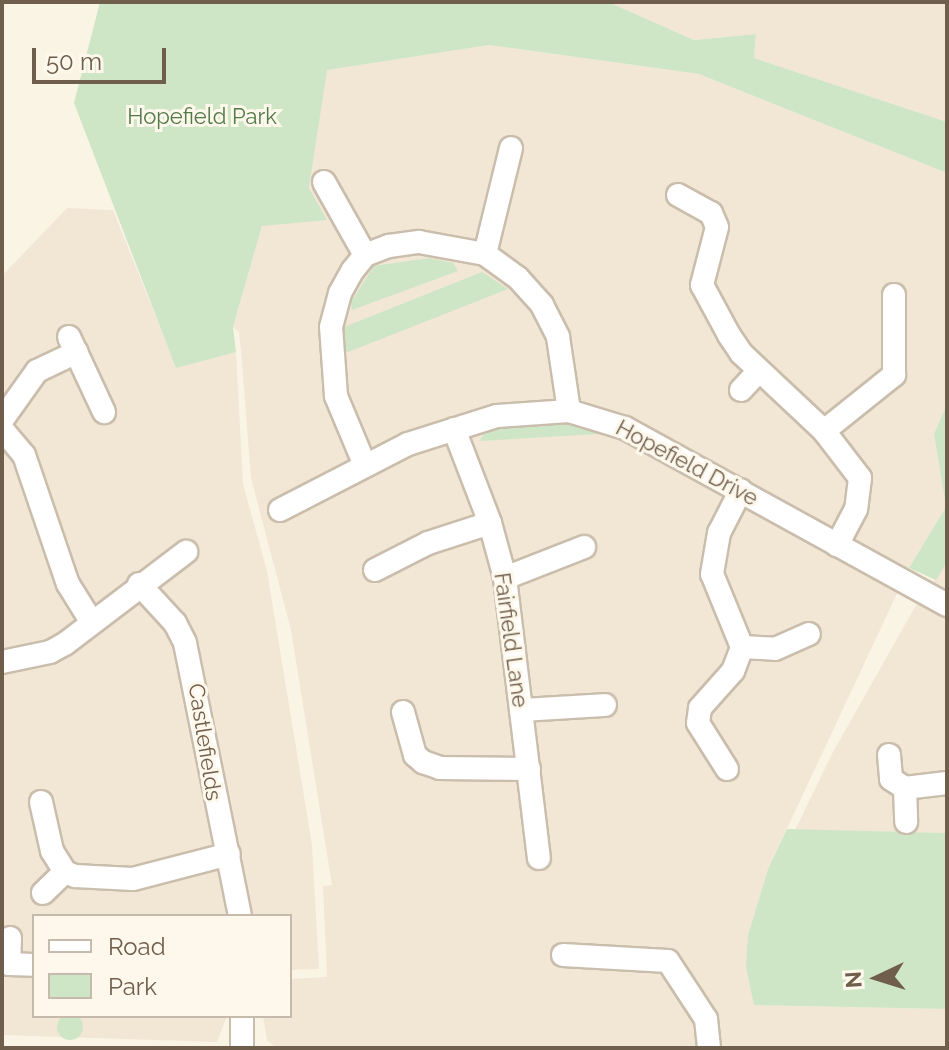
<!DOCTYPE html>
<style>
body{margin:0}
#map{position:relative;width:949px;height:1050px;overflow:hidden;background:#faf4e5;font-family:Raleway,sans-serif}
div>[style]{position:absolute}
.residential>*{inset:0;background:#f1e7d4}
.green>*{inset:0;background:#cee6c5}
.round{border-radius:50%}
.roads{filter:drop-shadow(2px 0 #cabdac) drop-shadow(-2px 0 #cabdac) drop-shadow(0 2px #cabdac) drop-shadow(0 -2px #cabdac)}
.minor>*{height:22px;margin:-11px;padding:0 11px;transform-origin:11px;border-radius:11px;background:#fff}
span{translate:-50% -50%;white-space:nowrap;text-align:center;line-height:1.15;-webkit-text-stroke:6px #fdf8eb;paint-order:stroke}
.park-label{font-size:22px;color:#527a49}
.street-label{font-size:22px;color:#705e4d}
.frame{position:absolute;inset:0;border:4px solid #705e4d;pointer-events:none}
.legend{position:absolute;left:32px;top:914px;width:260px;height:104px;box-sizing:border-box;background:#fdf8eb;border:2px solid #c5baac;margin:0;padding:10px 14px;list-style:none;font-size:24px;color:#705e4d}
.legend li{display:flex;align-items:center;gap:16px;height:40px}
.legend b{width:40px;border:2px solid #c5baac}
.north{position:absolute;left:837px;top:938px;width:80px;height:80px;-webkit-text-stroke:6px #fdf8eb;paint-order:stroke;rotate:266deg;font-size:22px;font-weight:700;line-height:32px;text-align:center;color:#705e4d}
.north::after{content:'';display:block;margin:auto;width:28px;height:36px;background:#705e4d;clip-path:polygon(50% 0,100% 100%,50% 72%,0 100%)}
.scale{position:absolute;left:32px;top:48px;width:134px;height:36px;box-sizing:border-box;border:4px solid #705e4d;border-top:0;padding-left:10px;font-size:24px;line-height:28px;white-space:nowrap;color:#705e4d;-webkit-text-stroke:6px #fdf8eb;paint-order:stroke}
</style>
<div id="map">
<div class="residential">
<i style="clip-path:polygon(608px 2px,947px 2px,947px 122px,754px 58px,756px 34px,694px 40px)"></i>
<i style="clip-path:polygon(489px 45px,699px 74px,947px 173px,947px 404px,934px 434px,946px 507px,909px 568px,768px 869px,748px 935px,755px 1005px,947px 1009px,947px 1048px,301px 1048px,275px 1047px,267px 1040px,263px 1016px,290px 1016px,290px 979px,327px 977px,323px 886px,332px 885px,291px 630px,251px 478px,241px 350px,239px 332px,233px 327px,262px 226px,309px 188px,326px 70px)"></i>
<i style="clip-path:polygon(67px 208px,113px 210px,176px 367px,236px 352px,243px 484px,267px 571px,312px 845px,319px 969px,290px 970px,290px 916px,34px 916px,34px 1016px,227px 1016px,217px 1042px,2px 1035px,2px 276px)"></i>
<i style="clip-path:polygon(947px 562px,947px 833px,795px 830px,833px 752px,915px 607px)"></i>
</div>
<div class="green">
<i style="clip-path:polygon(100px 2px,608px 2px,694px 40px,756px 34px,754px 58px,947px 122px,947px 173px,699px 74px,489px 45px,327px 70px,309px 188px,327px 220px,262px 226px,233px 327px,236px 352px,176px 368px,74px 103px)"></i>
<i style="clip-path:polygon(429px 258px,453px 263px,458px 271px,352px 310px,351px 302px,374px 266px)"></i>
<i style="clip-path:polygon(482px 272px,508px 289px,343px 354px,344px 327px)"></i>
<i style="clip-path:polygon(947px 404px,947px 562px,936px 580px,909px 568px,946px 507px,934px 434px)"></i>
<i style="clip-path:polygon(565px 420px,615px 433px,479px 441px,489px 428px)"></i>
<i style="clip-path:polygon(787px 829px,947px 833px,947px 1009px,754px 1005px,746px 967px,748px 935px,768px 869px)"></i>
<i class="round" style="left:57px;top:1014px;width:26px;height:26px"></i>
</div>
<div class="roads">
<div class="minor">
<i style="left:324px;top:182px;width:84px;rotate:60.7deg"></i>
<i style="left:678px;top:195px;width:38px;rotate:29deg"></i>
<i style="left:711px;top:213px;width:15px;rotate:67deg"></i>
<i style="left:717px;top:227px;width:60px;rotate:104.5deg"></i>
<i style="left:702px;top:285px;width:57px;rotate:61.6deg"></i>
<i style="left:729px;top:335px;width:22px;rotate:56deg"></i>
<i style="left:741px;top:353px;width:114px;rotate:43.2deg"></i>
<i style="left:824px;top:431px;width:59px;rotate:52.5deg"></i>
<i style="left:860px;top:478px;width:31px;rotate:97deg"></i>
<i style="left:856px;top:509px;width:41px;rotate:117.8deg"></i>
<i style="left:485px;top:254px;width:109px;rotate:-76.2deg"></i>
<i style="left:69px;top:337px;width:83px;rotate:65deg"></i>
<i style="left:741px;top:390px;width:26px;rotate:-47deg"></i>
<i style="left:2px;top:420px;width:60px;rotate:-54.5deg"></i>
<i style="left:37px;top:371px;width:44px;rotate:-25.4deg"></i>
<i style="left:2px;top:429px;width:34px;rotate:50deg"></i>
<i style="left:24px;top:455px;width:136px;rotate:71.2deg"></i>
<i style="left:68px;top:584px;width:44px;rotate:58.1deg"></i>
<i style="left:454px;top:429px;width:101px;rotate:69deg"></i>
<i style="left:490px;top:523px;width:57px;rotate:74.7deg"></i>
<i style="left:505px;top:578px;width:282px;rotate:83.1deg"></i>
<i style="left:824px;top:431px;width:90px;rotate:-38.7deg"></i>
<i style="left:894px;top:375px;width:80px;rotate:-90deg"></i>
<i style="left:364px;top:463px;width:73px;rotate:-112.7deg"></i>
<i style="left:336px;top:396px;width:69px;rotate:-94.1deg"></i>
<i style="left:331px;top:327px;width:35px;rotate:-75deg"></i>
<i style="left:340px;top:293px;width:26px;rotate:-61deg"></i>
<i style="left:353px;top:270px;width:19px;rotate:-51deg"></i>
<i style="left:365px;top:255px;width:26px;rotate:-21deg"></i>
<i style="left:389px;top:246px;width:30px;rotate:-8deg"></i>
<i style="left:419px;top:242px;width:67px;rotate:10.3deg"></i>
<i style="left:485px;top:254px;width:41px;rotate:36deg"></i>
<i style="left:518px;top:278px;width:36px;rotate:48deg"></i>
<i style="left:542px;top:305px;width:36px;rotate:63deg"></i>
<i style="left:558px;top:337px;width:75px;rotate:81.5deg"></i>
<i style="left:280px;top:510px;width:144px;rotate:-27.3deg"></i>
<i style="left:408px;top:444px;width:93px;rotate:-17.5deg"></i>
<i style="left:497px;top:416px;width:72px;rotate:-4deg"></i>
<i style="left:569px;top:411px;width:59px;rotate:16.9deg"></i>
<i style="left:625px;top:428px;width:367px;rotate:28.8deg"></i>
<i style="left:375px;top:570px;width:59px;rotate:-27deg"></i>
<i style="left:428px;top:543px;width:65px;rotate:-17.9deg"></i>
<i style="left:505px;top:578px;width:85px;rotate:-21.4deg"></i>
<i style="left:139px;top:584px;width:53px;rotate:47.3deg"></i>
<i style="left:175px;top:623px;width:22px;rotate:63deg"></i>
<i style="left:185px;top:643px;width:278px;rotate:78.6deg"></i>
<i style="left:742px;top:647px;width:33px;rotate:3deg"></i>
<i style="left:775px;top:649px;width:37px;rotate:-24deg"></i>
<i style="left:2px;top:662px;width:49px;rotate:-11.8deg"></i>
<i style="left:50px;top:652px;width:18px;rotate:-29deg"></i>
<i style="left:66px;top:643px;width:151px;rotate:-37.2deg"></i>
<i style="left:521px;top:710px;width:84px;rotate:-3.4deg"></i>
<i style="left:403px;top:712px;width:45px;rotate:74.4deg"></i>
<i style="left:415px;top:755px;width:11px;rotate:41deg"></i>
<i style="left:423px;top:762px;width:18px;rotate:19deg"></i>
<i style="left:440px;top:768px;width:89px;rotate:0.6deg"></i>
<i style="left:889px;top:755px;width:24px;rotate:85deg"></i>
<i style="left:891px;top:779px;width:17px;rotate:33deg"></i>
<i style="left:905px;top:788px;width:34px;rotate:88deg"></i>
<i style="left:727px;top:769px;width:54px;rotate:-122.2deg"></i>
<i style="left:698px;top:723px;width:15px;rotate:-82deg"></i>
<i style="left:700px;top:708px;width:50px;rotate:-48.3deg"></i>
<i style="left:733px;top:671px;width:26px;rotate:-69deg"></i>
<i style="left:742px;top:647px;width:79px;rotate:-112.3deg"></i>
<i style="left:712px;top:574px;width:42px;rotate:-80.3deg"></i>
<i style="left:719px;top:533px;width:48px;rotate:-62.9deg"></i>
<i style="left:905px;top:788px;width:42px;rotate:-6.8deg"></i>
<i style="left:41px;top:802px;width:50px;rotate:77.3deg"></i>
<i style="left:52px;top:851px;width:25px;rotate:58deg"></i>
<i style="left:65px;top:872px;width:11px;rotate:22deg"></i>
<i style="left:75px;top:876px;width:58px;rotate:3deg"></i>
<i style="left:133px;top:879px;width:99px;rotate:-14.6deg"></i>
<i style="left:43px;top:893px;width:30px;rotate:-44deg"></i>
<i style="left:10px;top:938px;width:26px;rotate:92deg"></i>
<i style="left:9px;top:964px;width:25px;rotate:2deg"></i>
<i style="left:563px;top:955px;width:105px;rotate:3.3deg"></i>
<i style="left:668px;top:961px;width:69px;rotate:56.8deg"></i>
<i style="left:706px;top:1019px;width:29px;rotate:84deg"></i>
<i style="left:242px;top:1048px;width:32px;rotate:-90deg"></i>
</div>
</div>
<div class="park-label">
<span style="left:202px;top:117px">Hopefield Park</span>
</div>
<div class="street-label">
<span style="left:687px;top:463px;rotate:28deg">Hopefield Drive</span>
<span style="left:511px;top:640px;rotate:82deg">Fairfield Lane</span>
<span style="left:205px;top:742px;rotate:81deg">Castlefields</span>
</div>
<div class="frame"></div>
<ul class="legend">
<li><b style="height:10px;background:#fff"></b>Road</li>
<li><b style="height:22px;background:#cee6c5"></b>Park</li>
</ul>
<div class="north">N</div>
<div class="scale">50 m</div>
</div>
